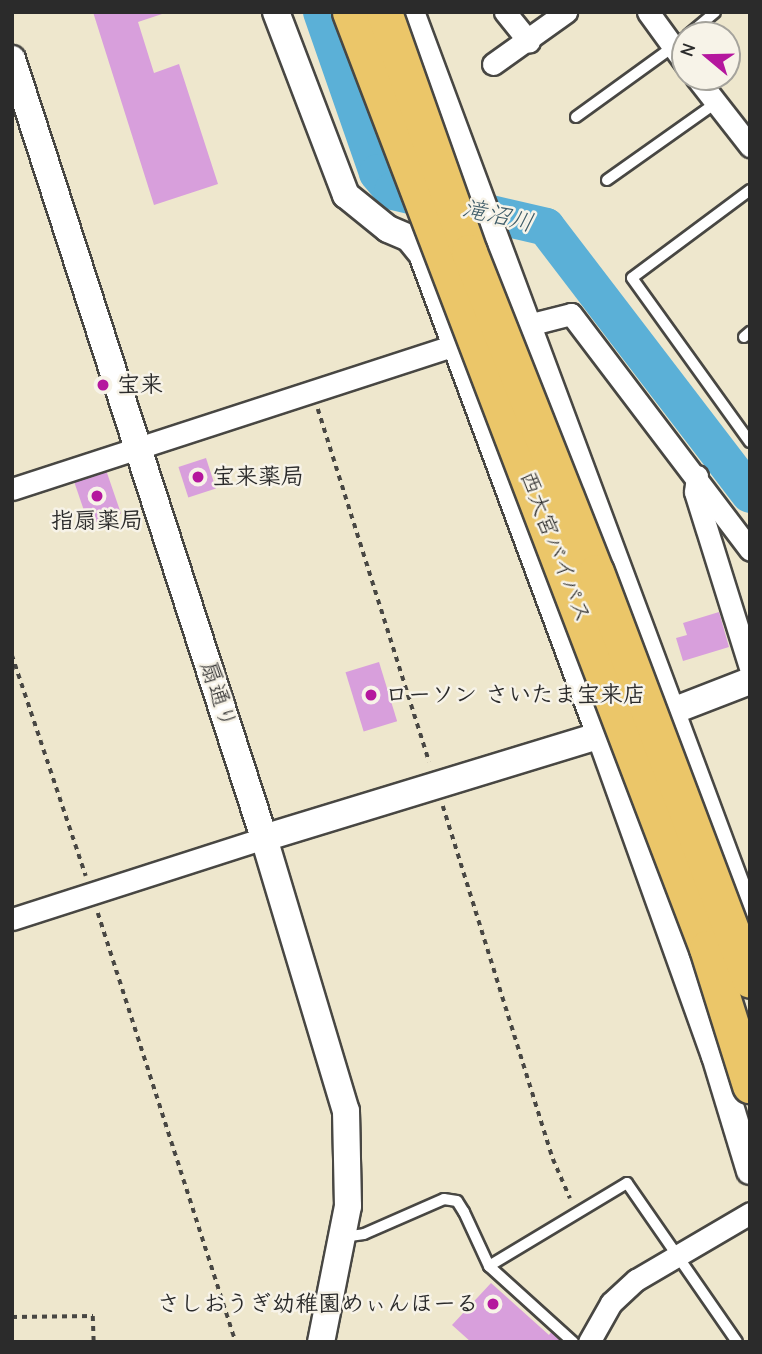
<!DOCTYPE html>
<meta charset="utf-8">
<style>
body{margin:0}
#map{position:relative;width:762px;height:1354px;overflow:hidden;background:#eee7cd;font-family:"Comic Neue","Klee One",sans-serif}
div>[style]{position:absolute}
.river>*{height:38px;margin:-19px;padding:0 19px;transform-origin:19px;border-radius:19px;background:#5bb0d7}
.building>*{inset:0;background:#d89fdc;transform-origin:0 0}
.path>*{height:3.5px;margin-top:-1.75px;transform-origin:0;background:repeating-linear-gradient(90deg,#484743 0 5px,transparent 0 10px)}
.roads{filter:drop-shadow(2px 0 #484743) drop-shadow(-2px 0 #484743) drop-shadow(0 2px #484743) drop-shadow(0 -2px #484743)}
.service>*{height:10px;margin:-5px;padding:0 5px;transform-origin:5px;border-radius:5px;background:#fff}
.minor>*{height:21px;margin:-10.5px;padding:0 10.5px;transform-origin:10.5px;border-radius:10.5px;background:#fff}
.tertiary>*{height:26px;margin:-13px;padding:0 13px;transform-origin:13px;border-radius:13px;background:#fff}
.bridges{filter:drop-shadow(2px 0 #484743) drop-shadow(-2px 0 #484743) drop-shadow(0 2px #484743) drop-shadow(0 -2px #484743)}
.trunk-bridge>*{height:35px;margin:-17.5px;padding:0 17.5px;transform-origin:17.5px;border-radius:17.5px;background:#ebc669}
.dots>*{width:19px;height:19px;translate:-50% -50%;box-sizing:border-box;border:4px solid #f7f3e8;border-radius:50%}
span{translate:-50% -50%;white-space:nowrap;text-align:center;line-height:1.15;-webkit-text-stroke:5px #f7f3e8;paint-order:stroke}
.poi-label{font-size:23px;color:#2b2b2b;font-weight:700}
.left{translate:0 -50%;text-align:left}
.right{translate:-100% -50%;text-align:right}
.street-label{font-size:23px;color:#2b2b2b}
.water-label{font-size:24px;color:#3c5a67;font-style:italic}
.frame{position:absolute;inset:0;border:14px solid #2b2b2b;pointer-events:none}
.north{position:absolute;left:671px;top:21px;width:70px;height:70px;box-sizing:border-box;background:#f7f3e8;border:2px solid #a5a39c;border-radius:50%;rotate:289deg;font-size:19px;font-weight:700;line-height:28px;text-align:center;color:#2b2b2b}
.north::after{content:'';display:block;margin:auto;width:24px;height:32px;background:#b5179e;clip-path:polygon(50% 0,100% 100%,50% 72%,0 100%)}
</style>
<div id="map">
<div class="river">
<i style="left:322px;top:12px;width:170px;rotate:70.8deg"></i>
<i style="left:378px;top:173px;width:23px;rotate:50deg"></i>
<i style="left:393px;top:191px;width:157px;rotate:13.2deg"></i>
<i style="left:546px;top:227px;width:336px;rotate:52.6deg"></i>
</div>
<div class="building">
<i style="clip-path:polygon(93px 12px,168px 12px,138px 22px,154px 73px,179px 64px,218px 184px,154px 205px)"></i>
<i style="left:206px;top:458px;width:32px;height:29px;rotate:72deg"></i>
<i style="left:106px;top:470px;width:46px;height:34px;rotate:71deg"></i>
<i style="clip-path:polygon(719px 612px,729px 647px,683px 661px,676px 638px,687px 635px,683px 623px)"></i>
<i style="left:379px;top:662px;width:62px;height:35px;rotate:73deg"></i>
<i style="clip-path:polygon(491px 1283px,549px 1335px,552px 1331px,564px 1342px,471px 1342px,452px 1325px)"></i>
</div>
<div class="path">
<i style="left:318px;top:409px;width:370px;rotate:72.5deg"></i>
<i style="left:12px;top:655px;width:233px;rotate:71.5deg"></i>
<i style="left:443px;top:806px;width:370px;rotate:72.7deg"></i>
<i style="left:553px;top:1159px;width:43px;rotate:66.4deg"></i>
<i style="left:98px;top:913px;width:451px;rotate:72.2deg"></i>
<i style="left:12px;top:1317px;width:81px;rotate:-0.7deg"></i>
<i style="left:93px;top:1316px;width:26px;rotate:88deg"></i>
</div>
<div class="roads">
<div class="service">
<i style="left:688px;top:35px;width:35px;rotate:-40deg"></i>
<i style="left:576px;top:117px;width:135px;rotate:-35.9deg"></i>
<i style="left:607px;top:180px;width:135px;rotate:-35.3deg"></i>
<i style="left:750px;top:190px;width:147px;rotate:143.3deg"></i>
<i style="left:632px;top:278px;width:202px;rotate:54.3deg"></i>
<i style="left:744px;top:337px;width:8px;rotate:-40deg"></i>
<i style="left:343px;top:1237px;width:21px;rotate:-8deg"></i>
<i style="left:364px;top:1234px;width:87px;rotate:-23.6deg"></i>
<i style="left:444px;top:1199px;width:13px;rotate:9deg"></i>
<i style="left:457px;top:1201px;width:13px;rotate:58deg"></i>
<i style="left:464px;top:1212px;width:60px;rotate:65.2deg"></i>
<i style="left:573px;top:1342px;width:113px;rotate:-137.9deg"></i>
<i style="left:489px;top:1266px;width:161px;rotate:-31deg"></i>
<i style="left:627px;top:1183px;width:193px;rotate:55.3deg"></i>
</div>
<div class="minor">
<i style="left:505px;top:12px;width:38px;rotate:51deg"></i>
<i style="left:648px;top:12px;width:63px;rotate:54deg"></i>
<i style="left:493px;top:64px;width:90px;rotate:-35.5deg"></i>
<i style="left:696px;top:77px;width:88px;rotate:52deg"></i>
<i style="left:528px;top:325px;width:44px;rotate:-14.3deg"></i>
<i style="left:571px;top:314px;width:296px;rotate:52.8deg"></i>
<i style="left:697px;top:476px;width:16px;rotate:97deg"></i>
<i style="left:695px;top:492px;width:183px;rotate:72.6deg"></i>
<i style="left:12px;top:489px;width:465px;rotate:-18deg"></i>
<i style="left:12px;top:919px;width:265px;rotate:-17.8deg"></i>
<i style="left:589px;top:1342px;width:45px;rotate:-60.6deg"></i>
<i style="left:611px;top:1303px;width:34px;rotate:-43deg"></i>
<i style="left:636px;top:1280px;width:132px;rotate:-30.4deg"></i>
</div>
<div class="tertiary">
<i style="left:276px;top:12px;width:196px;rotate:69.1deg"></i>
<i style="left:346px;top:195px;width:54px;rotate:39deg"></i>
<i style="left:388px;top:229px;width:23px;rotate:23deg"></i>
<i style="left:409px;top:238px;width:21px;rotate:51deg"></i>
<i style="left:422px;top:254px;width:513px;rotate:69.69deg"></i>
<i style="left:600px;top:735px;width:341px;rotate:70.3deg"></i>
<i style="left:715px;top:1056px;width:120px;rotate:73.1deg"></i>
<i style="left:411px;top:12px;width:971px;rotate:69.57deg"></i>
<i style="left:12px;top:59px;width:819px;rotate:72.07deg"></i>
<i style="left:264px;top:838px;width:285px;rotate:73.3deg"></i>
<i style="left:346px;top:1111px;width:95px;rotate:88.8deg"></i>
<i style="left:348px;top:1206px;width:139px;rotate:101.2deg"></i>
<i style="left:657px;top:717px;width:100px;rotate:-21.2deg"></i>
<i style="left:264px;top:838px;width:369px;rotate:-17deg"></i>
</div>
</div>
<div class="bridges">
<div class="trunk-bridge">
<i style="left:350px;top:12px;width:1002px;rotate:69.12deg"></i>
<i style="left:707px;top:948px;width:144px;rotate:72.6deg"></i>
<i style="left:384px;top:12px;width:255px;rotate:70.5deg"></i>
<i style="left:469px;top:252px;width:344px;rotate:68.4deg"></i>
<i style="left:596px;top:572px;width:436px;rotate:69.3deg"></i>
</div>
</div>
<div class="dots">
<i style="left:103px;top:385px;background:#b5179e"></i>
<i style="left:198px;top:477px;background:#b5179e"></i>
<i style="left:97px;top:496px;background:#b5179e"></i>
<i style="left:371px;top:695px;background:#b5179e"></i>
<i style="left:493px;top:1304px;background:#b5179e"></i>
</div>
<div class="poi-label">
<span class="left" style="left:117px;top:385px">宝来</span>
<span class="left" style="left:212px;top:477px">宝来薬局</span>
<span style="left:97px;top:521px">指扇薬局</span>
<span class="left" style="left:385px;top:695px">ローソン さいたま宝来店</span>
<span class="right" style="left:479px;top:1304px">さしおうぎ幼稚園めぃんほーる</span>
</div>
<div class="street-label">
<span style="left:555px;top:547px;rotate:69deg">西大宮バイパス</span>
<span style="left:218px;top:695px;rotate:72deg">扇通り</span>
</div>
<div class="water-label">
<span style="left:498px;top:216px;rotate:13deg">滝沼川</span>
</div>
<div class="frame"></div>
<div class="north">N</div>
</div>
